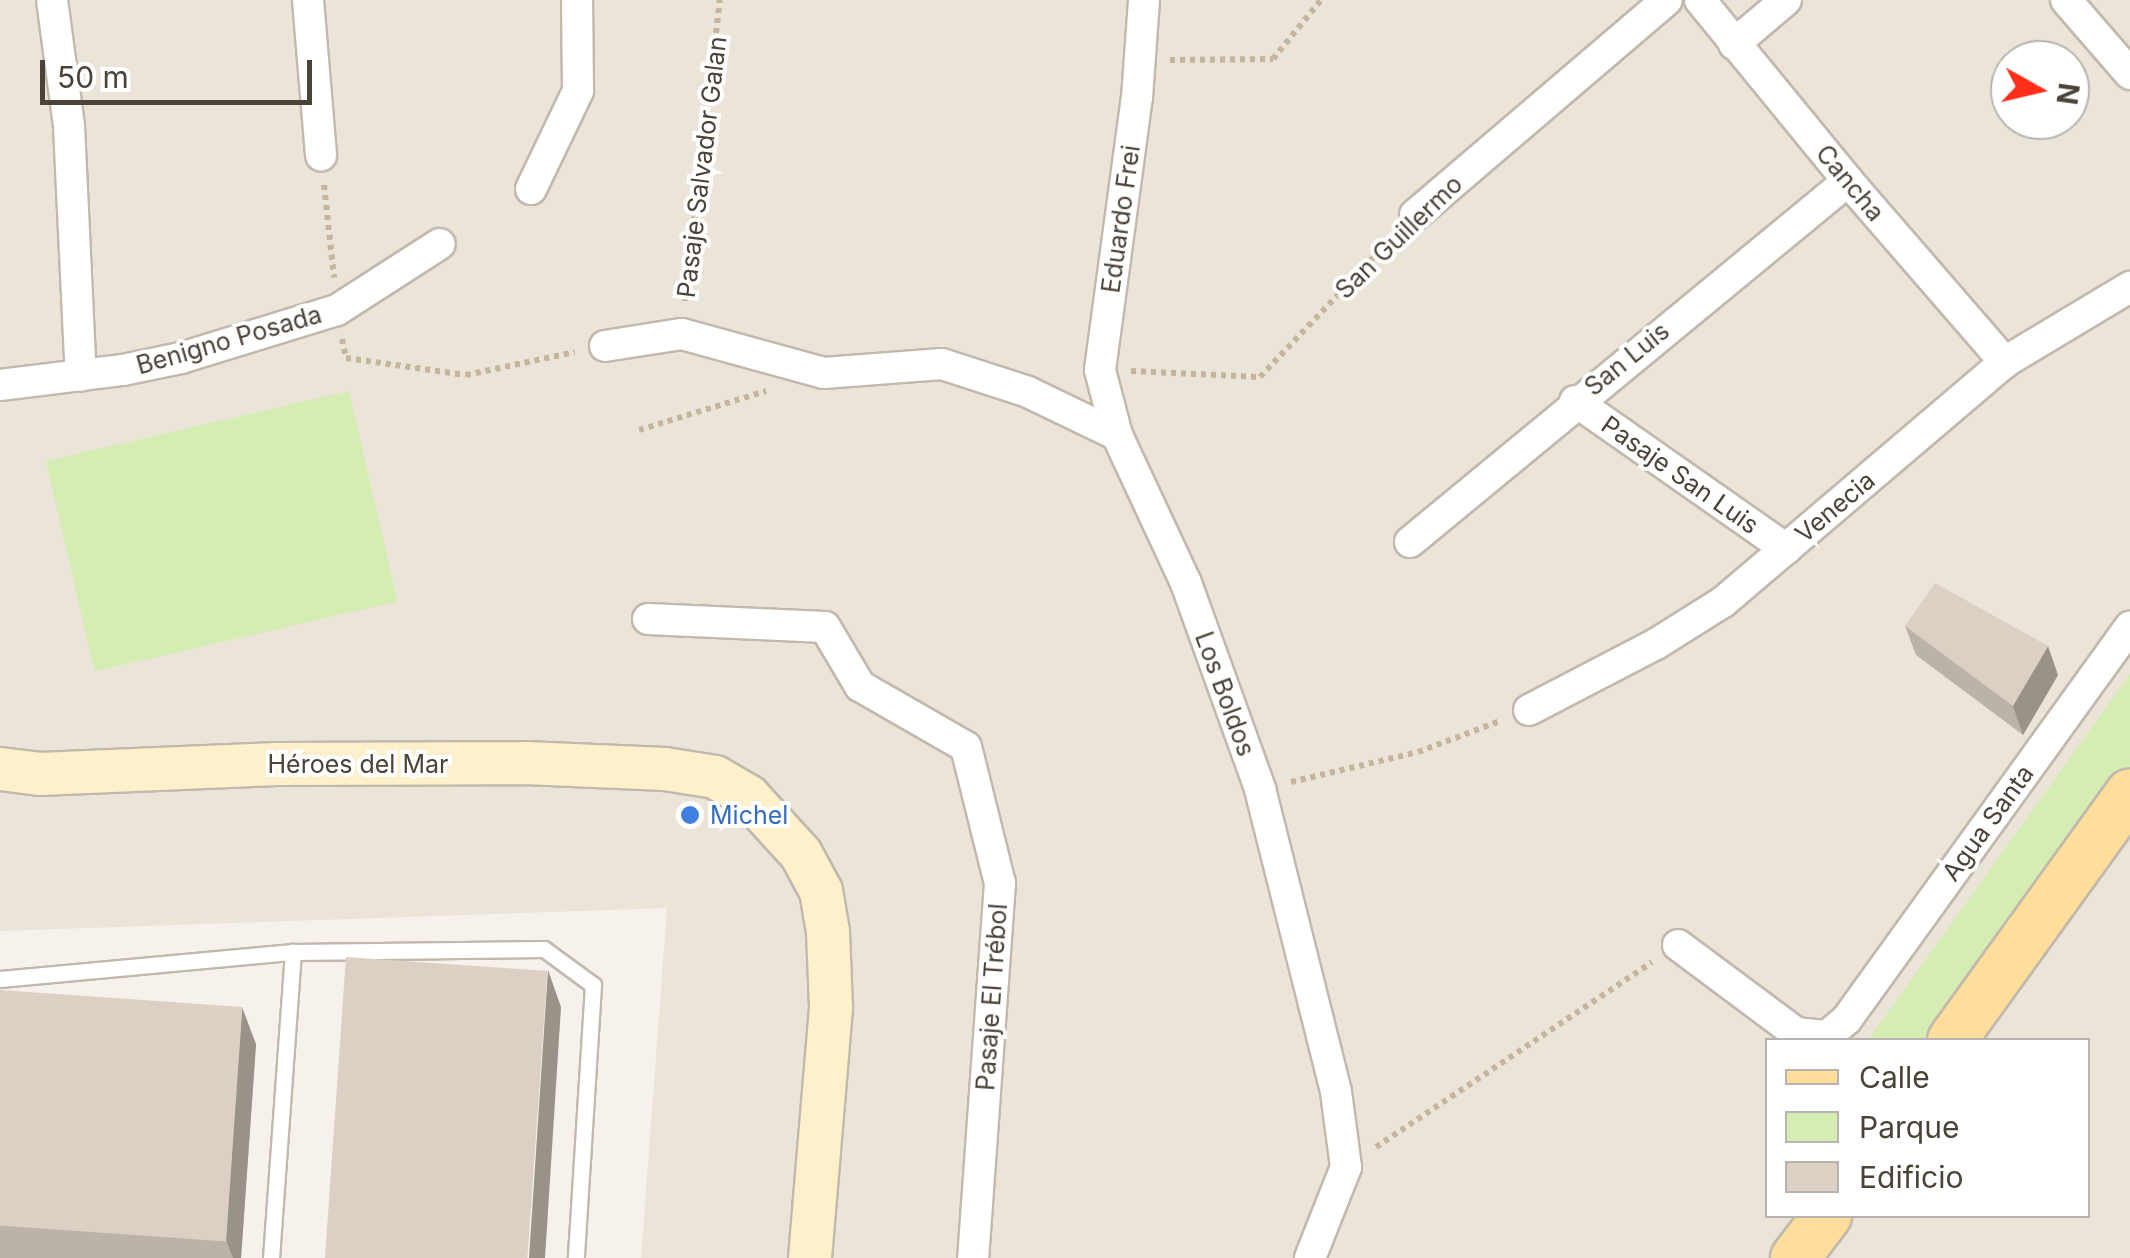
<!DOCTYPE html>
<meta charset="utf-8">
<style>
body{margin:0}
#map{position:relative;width:2130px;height:1258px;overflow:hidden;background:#f6f2eb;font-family:Inter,sans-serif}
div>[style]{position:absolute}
.residential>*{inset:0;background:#eae4d9}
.green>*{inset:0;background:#d5ecb3;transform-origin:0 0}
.path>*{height:6px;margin-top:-3px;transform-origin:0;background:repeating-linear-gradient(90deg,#c5b59d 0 5px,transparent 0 10px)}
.roads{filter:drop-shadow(2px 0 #c2b9ad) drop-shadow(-2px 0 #c2b9ad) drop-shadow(0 2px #c2b9ad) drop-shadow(0 -2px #c2b9ad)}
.lane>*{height:15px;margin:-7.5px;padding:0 7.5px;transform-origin:7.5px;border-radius:7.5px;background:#fff}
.street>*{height:30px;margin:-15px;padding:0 15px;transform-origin:15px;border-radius:15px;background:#fff}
.secondary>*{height:42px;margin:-21px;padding:0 21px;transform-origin:21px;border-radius:21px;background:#fff0cc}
.primary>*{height:48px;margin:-24px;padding:0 24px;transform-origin:24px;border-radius:24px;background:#ffdd9b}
.wall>*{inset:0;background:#bcb3a8}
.shaded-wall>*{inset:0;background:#999288}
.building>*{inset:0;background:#dbd0c3;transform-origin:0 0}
.dots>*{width:28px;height:28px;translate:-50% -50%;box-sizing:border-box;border:5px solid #fff;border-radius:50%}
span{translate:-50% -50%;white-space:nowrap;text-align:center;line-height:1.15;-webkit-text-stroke:8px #fff;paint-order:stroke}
.street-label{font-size:25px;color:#4b4338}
.shop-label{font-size:25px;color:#366cbe}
.left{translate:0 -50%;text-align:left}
.legend{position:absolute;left:1765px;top:1038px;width:325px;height:180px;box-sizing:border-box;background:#fff;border:2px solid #b7b4af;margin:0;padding:12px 18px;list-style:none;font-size:30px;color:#4b4338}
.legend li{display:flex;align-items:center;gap:20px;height:50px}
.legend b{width:50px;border:2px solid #b7b4af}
.north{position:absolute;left:1990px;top:40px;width:100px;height:100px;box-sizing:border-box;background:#fff;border:2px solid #b7b4af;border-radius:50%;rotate:98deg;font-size:28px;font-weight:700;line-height:40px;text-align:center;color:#4b4338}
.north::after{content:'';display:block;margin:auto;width:35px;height:45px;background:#ff2e19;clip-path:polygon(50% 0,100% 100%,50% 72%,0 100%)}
.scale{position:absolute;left:40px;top:60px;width:272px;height:45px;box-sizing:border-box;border:5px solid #4b4338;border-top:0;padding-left:12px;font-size:30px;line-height:35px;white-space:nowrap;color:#4b4338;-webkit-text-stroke:8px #fff;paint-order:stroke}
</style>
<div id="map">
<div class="residential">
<i style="clip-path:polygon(evenodd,0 0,2130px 0,2130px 1258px,641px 1258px,667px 908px,0 931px,0 0,2010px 60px,2070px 60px,2070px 120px,2010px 120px,2010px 60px,0 0,1768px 1040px,2088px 1040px,2088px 1216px,1768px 1216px,1768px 1040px)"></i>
</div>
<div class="green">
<i style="left:349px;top:391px;width:216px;height:311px;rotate:77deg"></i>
<i style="clip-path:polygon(2130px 674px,2130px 797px,1957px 1040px,1868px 1040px)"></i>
</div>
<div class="path">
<i style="left:1170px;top:60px;width:103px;rotate:-0.6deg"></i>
<i style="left:1273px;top:59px;width:76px;rotate:-50.9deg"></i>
<i style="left:324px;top:185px;width:93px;rotate:83.8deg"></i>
<i style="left:685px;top:301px;width:303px;rotate:-83.4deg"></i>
<i style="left:342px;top:339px;width:19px;rotate:78deg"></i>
<i style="left:346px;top:358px;width:121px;rotate:8.1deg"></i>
<i style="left:466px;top:375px;width:111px;rotate:-11.9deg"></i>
<i style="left:1131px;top:371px;width:129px;rotate:2.7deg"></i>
<i style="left:1260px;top:377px;width:193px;rotate:-46.5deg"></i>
<i style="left:639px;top:430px;width:133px;rotate:-17.1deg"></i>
<i style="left:1291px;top:782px;width:130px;rotate:-13.3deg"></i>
<i style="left:1418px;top:752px;width:88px;rotate:-20.7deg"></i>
<i style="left:1376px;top:1147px;width:332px;rotate:-33.8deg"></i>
</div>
<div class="roads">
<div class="lane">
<i style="left:0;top:979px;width:294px;rotate:-5.3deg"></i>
<i style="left:293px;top:952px;width:251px;rotate:-0.7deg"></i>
<i style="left:544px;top:949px;width:61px;rotate:36.3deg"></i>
<i style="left:593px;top:985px;width:274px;rotate:93.6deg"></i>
<i style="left:271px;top:1258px;width:307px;rotate:-85.9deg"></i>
</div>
<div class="street">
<i style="left:52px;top:0;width:127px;rotate:82.3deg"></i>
<i style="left:69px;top:126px;width:250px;rotate:87.3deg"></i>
<i style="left:308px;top:0;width:156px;rotate:85.2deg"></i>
<i style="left:1700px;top:0;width:234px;rotate:50.7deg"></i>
<i style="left:1848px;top:181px;width:240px;rotate:49.1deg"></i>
<i style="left:2066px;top:0;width:98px;rotate:49.1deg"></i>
<i style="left:1734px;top:44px;width:68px;rotate:-40.2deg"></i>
<i style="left:531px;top:189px;width:109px;rotate:-64.4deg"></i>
<i style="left:578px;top:91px;width:91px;rotate:-90.6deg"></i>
<i style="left:1415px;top:215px;width:331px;rotate:-40.5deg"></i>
<i style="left:605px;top:346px;width:78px;rotate:-8.9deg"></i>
<i style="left:682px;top:334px;width:147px;rotate:15.4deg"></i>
<i style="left:824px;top:373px;width:118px;rotate:-4.4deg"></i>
<i style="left:942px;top:364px;width:90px;rotate:18deg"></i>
<i style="left:1028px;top:392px;width:99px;rotate:25.8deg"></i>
<i style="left:1117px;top:435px;width:163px;rotate:65deg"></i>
<i style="left:1186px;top:583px;width:219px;rotate:70.2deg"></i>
<i style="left:1260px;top:789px;width:312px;rotate:75.9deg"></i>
<i style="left:1336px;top:1092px;width:76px;rotate:82.4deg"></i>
<i style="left:1346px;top:1167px;width:98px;rotate:111.6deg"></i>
<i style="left:0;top:385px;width:124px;rotate:-7deg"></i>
<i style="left:123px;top:370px;width:59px;rotate:-11.7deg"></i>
<i style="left:181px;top:358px;width:163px;rotate:-17.1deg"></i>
<i style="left:337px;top:310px;width:122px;rotate:-32.7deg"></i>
<i style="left:1575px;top:401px;width:258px;rotate:35deg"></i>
<i style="left:1117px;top:435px;width:67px;rotate:-104.7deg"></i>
<i style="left:1100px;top:370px;width:275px;rotate:-82.3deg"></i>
<i style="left:1137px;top:98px;width:98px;rotate:-85.9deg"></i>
<i style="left:1410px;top:542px;width:568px;rotate:-39.5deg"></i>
<i style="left:648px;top:619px;width:177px;rotate:2.6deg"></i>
<i style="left:825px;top:627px;width:69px;rotate:59.3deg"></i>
<i style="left:860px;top:686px;width:122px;rotate:29.9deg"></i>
<i style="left:966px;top:747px;width:140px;rotate:76deg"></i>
<i style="left:1000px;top:883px;width:376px;rotate:94.1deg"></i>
<i style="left:1529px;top:710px;width:143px;rotate:-27.5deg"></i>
<i style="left:1656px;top:644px;width:79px;rotate:-32.1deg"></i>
<i style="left:1723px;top:602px;width:370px;rotate:-40.4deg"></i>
<i style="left:2005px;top:362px;width:146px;rotate:-31deg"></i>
<i style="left:1678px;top:945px;width:147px;rotate:36.7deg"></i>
<i style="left:1796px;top:1033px;width:31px;rotate:6deg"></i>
<i style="left:1827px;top:1036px;width:26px;rotate:-40deg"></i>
<i style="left:1847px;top:1019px;width:484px;rotate:-54.2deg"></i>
</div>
<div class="secondary">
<i style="left:0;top:769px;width:40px;rotate:7.1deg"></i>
<i style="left:40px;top:774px;width:237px;rotate:-2.4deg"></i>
<i style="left:277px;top:764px;width:249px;rotate:-0.2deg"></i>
<i style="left:526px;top:763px;width:139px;rotate:2.5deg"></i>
<i style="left:665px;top:769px;width:51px;rotate:9.1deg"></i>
<i style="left:715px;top:777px;width:39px;rotate:30deg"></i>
<i style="left:749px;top:797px;width:77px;rotate:47.6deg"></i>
<i style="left:801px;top:854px;width:42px;rotate:61.6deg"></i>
<i style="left:821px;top:891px;width:42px;rotate:80.3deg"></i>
<i style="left:828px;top:932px;width:76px;rotate:87.7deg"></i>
<i style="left:831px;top:1008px;width:251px;rotate:94.8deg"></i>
</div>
<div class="primary">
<i style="left:1952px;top:1040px;width:304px;rotate:-54.2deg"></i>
<i style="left:1795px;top:1258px;width:53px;rotate:-52.7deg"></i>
</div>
</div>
<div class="wall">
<i style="clip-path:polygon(1905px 626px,2058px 675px,2023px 735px,1916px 655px)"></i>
<i style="clip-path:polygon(0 990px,256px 1044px,241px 1258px,0 1258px)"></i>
</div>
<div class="shaded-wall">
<i style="clip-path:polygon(2048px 646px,2058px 675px,2023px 735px,2013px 706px)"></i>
<i style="clip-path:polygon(548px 970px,561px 1007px,545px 1258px,529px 1258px)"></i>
<i style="clip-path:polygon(242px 1007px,256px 1044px,241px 1258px,233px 1258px,226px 1240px)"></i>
</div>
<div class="building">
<i style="clip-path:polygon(1935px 583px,2048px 646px,2013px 706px,1905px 626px)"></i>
<i style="left:346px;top:957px;width:202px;height:302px;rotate:4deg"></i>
<i style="left:0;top:990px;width:243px;height:235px;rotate:4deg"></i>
</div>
<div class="dots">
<i style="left:690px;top:815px;background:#3f7fe0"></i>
</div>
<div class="street-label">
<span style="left:702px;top:167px;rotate:-83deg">Pasaje Salvador Galan</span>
<span style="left:1850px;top:183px;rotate:50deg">Cancha</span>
<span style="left:1121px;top:219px;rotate:-82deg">Eduardo Frei</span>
<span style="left:1399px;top:237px;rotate:-44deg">San Guillermo</span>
<span style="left:229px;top:340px;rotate:-16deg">Benigno Posada</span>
<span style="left:1627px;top:359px;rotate:-39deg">San Luis</span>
<span style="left:1680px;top:475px;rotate:35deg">Pasaje San Luis</span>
<span style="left:1835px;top:507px;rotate:-40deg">Venecia</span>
<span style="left:1225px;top:694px;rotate:70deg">Los Boldos</span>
<span style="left:358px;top:764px">Héroes del Mar</span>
<span style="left:1988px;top:823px;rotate:-54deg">Agua Santa</span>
<span style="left:992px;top:997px;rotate:-86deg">Pasaje El Trébol</span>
</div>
<div class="shop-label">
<span class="left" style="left:710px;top:815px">Michel</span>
</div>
<ul class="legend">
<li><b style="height:12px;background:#ffdd9b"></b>Calle</li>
<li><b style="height:28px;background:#d5ecb3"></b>Parque</li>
<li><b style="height:28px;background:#dbd0c3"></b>Edificio</li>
</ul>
<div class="north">N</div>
<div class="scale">50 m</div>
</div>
